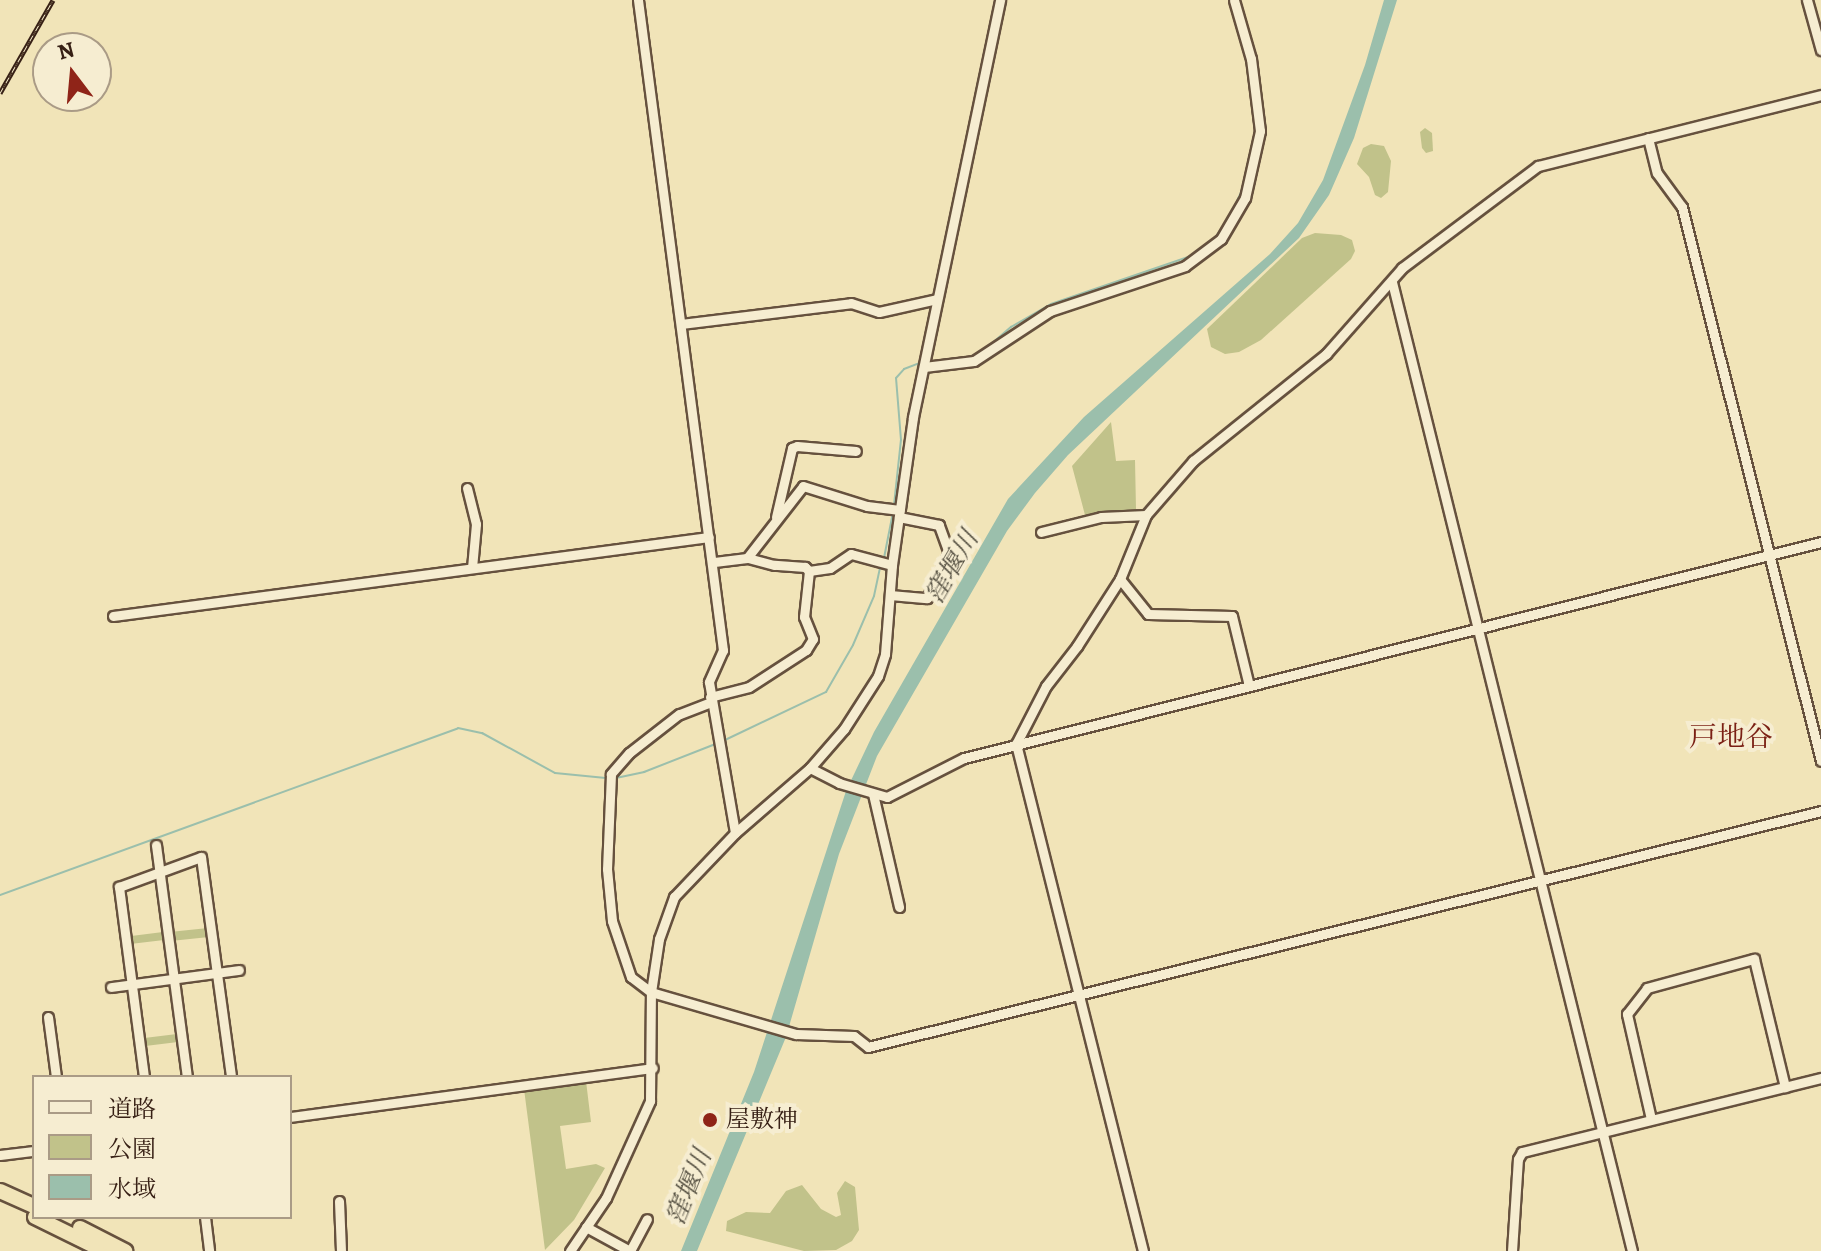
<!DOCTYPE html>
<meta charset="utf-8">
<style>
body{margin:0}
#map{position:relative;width:1821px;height:1251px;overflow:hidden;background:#f1e4b8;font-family:Alegreya,"Noto Serif JP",serif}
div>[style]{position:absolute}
.green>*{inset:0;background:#c1c28a;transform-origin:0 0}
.water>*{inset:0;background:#9bbfac}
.stream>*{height:2px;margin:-1px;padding:0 1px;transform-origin:1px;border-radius:1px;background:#9bbfac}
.roads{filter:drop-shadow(2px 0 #66513e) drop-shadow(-2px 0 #66513e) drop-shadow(0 2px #66513e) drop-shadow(0 -2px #66513e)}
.minor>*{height:9px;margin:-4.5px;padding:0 4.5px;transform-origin:4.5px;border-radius:4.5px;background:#f6edd1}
.highway>*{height:14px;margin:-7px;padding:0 7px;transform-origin:7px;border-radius:7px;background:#f1e4b8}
.rail>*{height:5px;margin-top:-2.5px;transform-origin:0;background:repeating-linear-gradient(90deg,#f6edd1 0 6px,#372015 0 12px);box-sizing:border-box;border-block:2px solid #372015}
.dots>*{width:22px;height:22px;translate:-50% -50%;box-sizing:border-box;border:4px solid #f6edd1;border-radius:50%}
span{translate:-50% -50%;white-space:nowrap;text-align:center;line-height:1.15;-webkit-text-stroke:8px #f6edd1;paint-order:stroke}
.poi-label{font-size:24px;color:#372015}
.left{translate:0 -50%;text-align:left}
.water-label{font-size:26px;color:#555042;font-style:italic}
.quarter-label{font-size:28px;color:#7a1f14}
.legend{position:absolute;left:32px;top:1075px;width:260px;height:144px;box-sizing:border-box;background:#f6edd1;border:2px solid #aa9b86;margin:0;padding:10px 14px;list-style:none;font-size:24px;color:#372015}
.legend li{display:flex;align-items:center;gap:16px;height:40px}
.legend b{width:40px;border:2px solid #aa9b86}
.north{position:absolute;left:32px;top:32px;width:80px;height:80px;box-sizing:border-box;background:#f6edd1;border:2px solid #aa9b86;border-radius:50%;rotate:344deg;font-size:22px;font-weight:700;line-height:32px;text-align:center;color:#372015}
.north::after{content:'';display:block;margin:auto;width:28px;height:36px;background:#8f2418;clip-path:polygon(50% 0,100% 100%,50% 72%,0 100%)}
</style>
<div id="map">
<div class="green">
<i style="clip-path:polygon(1425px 128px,1432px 133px,1433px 151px,1426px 153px,1422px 148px,1420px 132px)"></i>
<i style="clip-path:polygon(1371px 144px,1384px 146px,1391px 161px,1388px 192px,1381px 198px,1375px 195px,1369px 177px,1357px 164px,1363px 148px)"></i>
<i style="clip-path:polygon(1315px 233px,1341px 235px,1352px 240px,1355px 251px,1351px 259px,1261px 340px,1239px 352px,1225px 354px,1211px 347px,1207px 329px,1302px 238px)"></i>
<i style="clip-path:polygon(1111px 422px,1116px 461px,1135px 460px,1136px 509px,1085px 515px,1072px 466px)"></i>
<i style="left:208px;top:928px;width:9px;height:36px;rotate:84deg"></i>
<i style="left:163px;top:932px;width:8px;height:34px;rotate:83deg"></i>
<i style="left:177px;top:1034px;width:8px;height:35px;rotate:83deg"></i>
<i style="clip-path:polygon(586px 1081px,591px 1122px,560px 1126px,566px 1169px,596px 1164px,605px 1168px,574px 1220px,545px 1250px,524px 1089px)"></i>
<i style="clip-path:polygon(845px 1181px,855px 1187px,859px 1230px,852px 1241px,836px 1250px,804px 1251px,726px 1231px,727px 1221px,746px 1212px,770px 1213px,786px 1191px,802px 1185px,821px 1209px,836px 1217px,841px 1215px,837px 1193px)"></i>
</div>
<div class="water">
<i style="clip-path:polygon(1384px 0,1397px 0,1354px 138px,1329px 195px,1299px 238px,1068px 455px,1035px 493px,1007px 531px,877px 756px,839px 854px,786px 1037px,697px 1251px,681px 1251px,754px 1072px,846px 791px,874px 732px,1008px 499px,1084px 417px,1270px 254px,1298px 223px,1323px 180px,1365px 65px)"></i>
</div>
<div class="stream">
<i style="left:1230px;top:1px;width:26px;rotate:74deg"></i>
<i style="left:1234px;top:208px;width:22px;rotate:-66deg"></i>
<i style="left:1215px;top:238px;width:25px;rotate:-56deg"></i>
<i style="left:990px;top:345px;width:28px;rotate:-41deg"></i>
<i style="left:1011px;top:327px;width:46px;rotate:-29.9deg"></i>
<i style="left:1051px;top:304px;width:148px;rotate:-18.9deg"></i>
<i style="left:970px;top:357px;width:13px;rotate:-27deg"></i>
<i style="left:894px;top:505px;width:65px;rotate:-83.9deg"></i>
<i style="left:901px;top:440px;width:62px;rotate:-94.6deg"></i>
<i style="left:896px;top:378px;width:12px;rotate:-48deg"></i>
<i style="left:904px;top:369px;width:17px;rotate:-21deg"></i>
<i style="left:884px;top:558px;width:47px;rotate:-78.9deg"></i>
<i style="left:725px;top:740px;width:112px;rotate:-25.4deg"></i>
<i style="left:826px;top:692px;width:54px;rotate:-60.1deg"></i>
<i style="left:853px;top:645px;width:53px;rotate:-66.8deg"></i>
<i style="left:874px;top:596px;width:30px;rotate:-78deg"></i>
<i style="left:616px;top:778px;width:29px;rotate:-12deg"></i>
<i style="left:644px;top:772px;width:74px;rotate:-21.4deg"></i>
<i style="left:0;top:895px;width:487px;rotate:-20deg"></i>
<i style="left:458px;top:728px;width:25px;rotate:12deg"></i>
<i style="left:482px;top:733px;width:83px;rotate:28.7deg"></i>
<i style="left:555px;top:773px;width:51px;rotate:5.6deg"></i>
</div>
<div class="roads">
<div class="minor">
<i style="left:638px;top:0;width:656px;rotate:82.55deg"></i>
<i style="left:723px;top:650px;width:35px;rotate:114deg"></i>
<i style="left:709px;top:682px;width:153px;rotate:80.2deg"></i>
<i style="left:1807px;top:0;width:52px;rotate:74.4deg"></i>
<i style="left:1648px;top:138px;width:36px;rotate:76deg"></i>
<i style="left:1657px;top:173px;width:42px;rotate:53.7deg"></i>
<i style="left:1682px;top:207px;width:571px;rotate:75.92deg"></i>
<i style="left:1392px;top:282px;width:998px;rotate:76.09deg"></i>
<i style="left:681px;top:324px;width:171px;rotate:-7deg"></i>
<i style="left:851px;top:303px;width:29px;rotate:18deg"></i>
<i style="left:879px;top:312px;width:59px;rotate:-12.6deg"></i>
<i style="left:924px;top:367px;width:50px;rotate:-6.8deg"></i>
<i style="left:974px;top:361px;width:91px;rotate:-33.3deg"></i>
<i style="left:1050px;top:311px;width:142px;rotate:-18.4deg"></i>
<i style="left:1185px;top:266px;width:45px;rotate:-36.9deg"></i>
<i style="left:1221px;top:239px;width:48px;rotate:-59.7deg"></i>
<i style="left:1245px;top:198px;width:69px;rotate:-77.4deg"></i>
<i style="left:1260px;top:131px;width:73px;rotate:-97.1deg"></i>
<i style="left:1251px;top:59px;width:61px;rotate:-106.1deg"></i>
<i style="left:467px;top:488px;width:37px;rotate:76deg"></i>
<i style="left:476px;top:524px;width:44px;rotate:95.2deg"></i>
<i style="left:776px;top:517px;width:71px;rotate:-76.9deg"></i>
<i style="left:792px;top:448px;width:5px;rotate:-22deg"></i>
<i style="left:797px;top:446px;width:59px;rotate:4.8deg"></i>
<i style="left:1041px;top:532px;width:62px;rotate:-14deg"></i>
<i style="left:1101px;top:517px;width:45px;rotate:-2.5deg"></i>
<i style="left:747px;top:558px;width:91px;rotate:-52.1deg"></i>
<i style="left:803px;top:486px;width:67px;rotate:17.4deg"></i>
<i style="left:867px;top:506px;width:33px;rotate:7deg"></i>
<i style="left:809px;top:571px;width:21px;rotate:-8deg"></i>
<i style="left:830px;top:568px;width:25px;rotate:-34deg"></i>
<i style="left:851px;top:554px;width:42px;rotate:15deg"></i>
<i style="left:1120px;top:579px;width:45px;rotate:51.3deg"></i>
<i style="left:1148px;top:614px;width:84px;rotate:1.4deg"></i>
<i style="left:1232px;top:616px;width:72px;rotate:76.3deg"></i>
<i style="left:890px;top:595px;width:37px;rotate:5deg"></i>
<i style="left:927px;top:598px;width:50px;rotate:-63.9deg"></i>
<i style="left:949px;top:553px;width:30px;rotate:-110deg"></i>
<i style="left:939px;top:525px;width:41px;rotate:-168.7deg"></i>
<i style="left:113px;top:616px;width:601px;rotate:-7.55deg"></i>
<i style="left:710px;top:697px;width:40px;rotate:-14.4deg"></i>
<i style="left:749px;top:687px;width:68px;rotate:-33deg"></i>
<i style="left:806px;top:650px;width:13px;rotate:-58deg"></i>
<i style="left:813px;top:639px;width:24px;rotate:-112deg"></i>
<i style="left:804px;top:617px;width:46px;rotate:-83.8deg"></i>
<i style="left:809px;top:571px;width:6px;rotate:-135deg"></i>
<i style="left:805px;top:567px;width:31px;rotate:-176deg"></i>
<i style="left:774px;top:565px;width:28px;rotate:-165deg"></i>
<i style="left:747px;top:558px;width:35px;rotate:173deg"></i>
<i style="left:711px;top:702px;width:34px;rotate:159deg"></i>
<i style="left:679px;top:714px;width:63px;rotate:142deg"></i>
<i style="left:629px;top:753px;width:28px;rotate:131deg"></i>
<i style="left:611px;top:774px;width:95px;rotate:92.4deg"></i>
<i style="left:607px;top:869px;width:52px;rotate:84.5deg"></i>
<i style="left:612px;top:921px;width:59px;rotate:71.3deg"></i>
<i style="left:631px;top:977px;width:25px;rotate:37deg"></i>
<i style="left:651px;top:992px;width:151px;rotate:16.2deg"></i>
<i style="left:796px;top:1034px;width:58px;rotate:2deg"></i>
<i style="left:854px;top:1036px;width:18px;rotate:38deg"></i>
<i style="left:868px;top:1047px;width:982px;rotate:-13.91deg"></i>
<i style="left:810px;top:768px;width:33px;rotate:27deg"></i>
<i style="left:839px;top:783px;width:50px;rotate:16.3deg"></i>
<i style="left:887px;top:797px;width:86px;rotate:-26.9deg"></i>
<i style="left:964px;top:758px;width:884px;rotate:-14.15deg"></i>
<i style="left:873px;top:794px;width:116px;rotate:77deg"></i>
<i style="left:156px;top:845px;width:234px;rotate:82.4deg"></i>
<i style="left:111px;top:987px;width:129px;rotate:-7.6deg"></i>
<i style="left:48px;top:1017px;width:61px;rotate:82.4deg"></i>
<i style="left:144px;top:1077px;width:192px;rotate:-97.5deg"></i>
<i style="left:119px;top:887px;width:87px;rotate:-20.1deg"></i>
<i style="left:201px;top:857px;width:222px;rotate:82.2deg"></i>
<i style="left:290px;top:1117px;width:366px;rotate:-7.7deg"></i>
<i style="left:1651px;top:1119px;width:108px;rotate:-102.9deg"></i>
<i style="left:1627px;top:1014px;width:33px;rotate:-52deg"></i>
<i style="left:1647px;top:988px;width:111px;rotate:-15.2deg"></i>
<i style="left:1754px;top:959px;width:132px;rotate:76.4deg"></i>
<i style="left:0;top:1155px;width:34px;rotate:-7deg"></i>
<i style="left:339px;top:1201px;width:50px;rotate:87.7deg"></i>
<i style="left:205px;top:1217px;width:34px;rotate:83deg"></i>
<i style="left:586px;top:1227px;width:50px;rotate:28.6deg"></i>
<i style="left:570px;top:1251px;width:64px;rotate:-55.8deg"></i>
<i style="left:606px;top:1198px;width:107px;rotate:-65.6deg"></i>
<i style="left:650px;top:1101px;width:109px;rotate:-89.5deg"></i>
<i style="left:651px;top:992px;width:54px;rotate:-81.4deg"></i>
<i style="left:659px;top:939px;width:45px;rotate:-70.3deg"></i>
<i style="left:674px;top:897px;width:88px;rotate:-46.4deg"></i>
<i style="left:735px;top:833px;width:99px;rotate:-40.9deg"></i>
<i style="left:810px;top:768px;width:52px;rotate:-48.9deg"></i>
<i style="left:844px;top:729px;width:63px;rotate:-57.3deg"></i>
<i style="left:878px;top:676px;width:23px;rotate:-72deg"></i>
<i style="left:885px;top:654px;width:89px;rotate:-85.5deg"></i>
<i style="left:892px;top:565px;width:149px;rotate:-81.9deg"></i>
<i style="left:913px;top:417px;width:426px;rotate:-78.2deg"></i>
<i style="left:630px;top:1251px;width:36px;rotate:-62deg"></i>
<i style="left:1143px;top:1251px;width:523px;rotate:-104.06deg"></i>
<i style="left:1016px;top:744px;width:65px;rotate:-62.7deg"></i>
<i style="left:1046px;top:686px;width:51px;rotate:-52.2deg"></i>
<i style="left:1077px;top:646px;width:80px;rotate:-57.3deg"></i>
<i style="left:1120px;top:579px;width:69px;rotate:-67.9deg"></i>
<i style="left:1146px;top:515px;width:72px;rotate:-49deg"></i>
<i style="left:1193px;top:461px;width:171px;rotate:-38.8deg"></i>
<i style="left:1326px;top:354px;width:115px;rotate:-48.5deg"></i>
<i style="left:1402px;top:268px;width:170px;rotate:-36.9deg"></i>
<i style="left:1538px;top:166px;width:292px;rotate:-14.1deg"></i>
<i style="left:1512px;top:1251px;width:92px;rotate:-86.3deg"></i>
<i style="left:1518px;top:1159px;width:8px;rotate:-60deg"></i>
<i style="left:1522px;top:1152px;width:308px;rotate:-13.9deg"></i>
</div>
<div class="highway">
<i style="left:0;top:1191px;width:37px;rotate:24deg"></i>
<i style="left:35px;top:1217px;width:77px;rotate:26.2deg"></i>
<i style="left:80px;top:1228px;width:51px;rotate:27.1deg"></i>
</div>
</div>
<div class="rail">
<i style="left:0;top:93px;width:107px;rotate:-60.3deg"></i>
</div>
<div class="dots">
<i style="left:710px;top:1120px;background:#8f2418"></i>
</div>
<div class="poi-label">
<span class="left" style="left:726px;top:1120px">屋敷神</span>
</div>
<div class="water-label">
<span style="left:952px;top:567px;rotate:-60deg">窪堰川</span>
<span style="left:689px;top:1187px;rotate:-68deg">窪堰川</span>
</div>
<div class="quarter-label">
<span style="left:1731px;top:737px">戸地谷</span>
</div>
<ul class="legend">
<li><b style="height:10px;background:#f6edd1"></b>道路</li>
<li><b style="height:22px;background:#c1c28a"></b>公園</li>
<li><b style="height:22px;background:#9bbfac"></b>水域</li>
</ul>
<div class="north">N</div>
</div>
